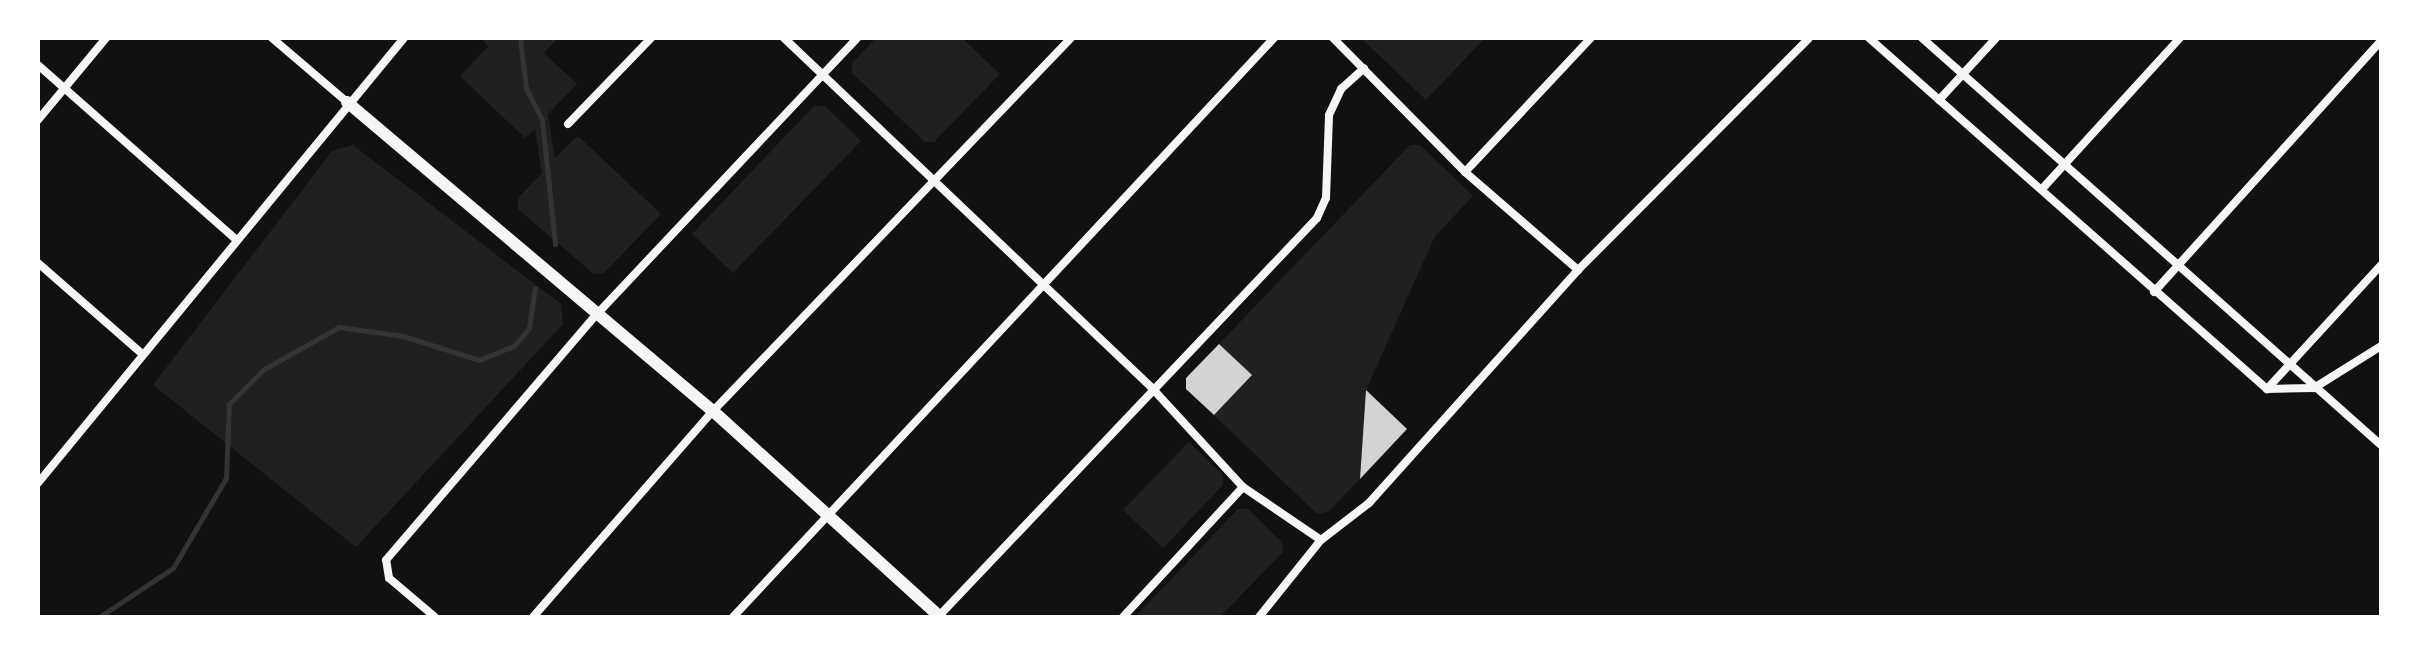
<!DOCTYPE html>
<style>
body{margin:0}
#map{position:relative;width:2419px;height:655px;overflow:hidden;background:#111;font-family:Karla,sans-serif}
div>[style]{position:absolute}
.green>*{inset:0;background:#202020}
.stream>*{height:5px;margin:-2.5px;padding:0 2.5px;transform-origin:2.5px;border-radius:2.5px;background:#333}
.building>*{inset:0;background:#d3d3d3}
.minor>*{height:8px;margin:-4px;padding:0 4px;transform-origin:4px;border-radius:4px;background:#f5f5f5}
.tertiary>*{height:12px;margin:-6px;padding:0 6px;transform-origin:6px;border-radius:6px;background:#f5f5f5}
span{translate:-50% -50%;white-space:nowrap;text-align:center;line-height:1.15;-webkit-text-stroke:8px #fff;paint-order:stroke}
.frame{position:absolute;inset:0;border:40px solid #fff;pointer-events:none}
</style>
<div id="map">
<div class="green">
<i style="clip-path:polygon(482px 38px,558px 38px,544px 53px,577px 84px,548px 114px,555px 158px,578px 136px,661px 214px,604px 273px,594px 274px,518px 209px,518px 198px,542px 173px,535px 129px,525px 138px,460px 76px,488px 47px)"></i>
<i style="clip-path:polygon(876px 38px,962px 38px,1000px 74px,934px 142px,925px 142px,852px 73px,852px 63px)"></i>
<i style="clip-path:polygon(1361px 38px,1485px 38px,1426px 100px)"></i>
<i style="clip-path:polygon(814px 106px,825px 106px,861px 141px,733px 273px,692px 234px)"></i>
<i style="clip-path:polygon(353px 145px,561px 304px,563px 324px,356px 547px,153px 385px,332px 151px)"></i>
<i style="clip-path:polygon(1410px 145px,1420px 145px,1473px 196px,1435px 236px,1366px 390px,1360px 479px,1328px 512px,1317px 514px,1214px 415px,1252px 375px,1219px 344px)"></i>
<i style="clip-path:polygon(1189px 442px,1223px 475px,1223px 485px,1163px 548px,1123px 510px)"></i>
<i style="clip-path:polygon(1238px 509px,1248px 509px,1282px 542px,1283px 552px,1220px 617px,1136px 616px)"></i>
</div>
<div class="stream">
<i style="left:520px;top:38px;width:50px;rotate:83.2deg"></i>
<i style="left:526px;top:88px;width:36px;rotate:63deg"></i>
<i style="left:542px;top:120px;width:125px;rotate:84deg"></i>
<i style="left:99px;top:617px;width:89px;rotate:-33.5deg"></i>
<i style="left:173px;top:568px;width:104px;rotate:-59.5deg"></i>
<i style="left:226px;top:478px;width:74px;rotate:-87.7deg"></i>
<i style="left:229px;top:404px;width:49px;rotate:-45deg"></i>
<i style="left:264px;top:369px;width:86px;rotate:-29.2deg"></i>
<i style="left:339px;top:327px;width:65px;rotate:8deg"></i>
<i style="left:403px;top:336px;width:80px;rotate:17.5deg"></i>
<i style="left:479px;top:360px;width:38px;rotate:-22deg"></i>
<i style="left:514px;top:346px;width:23px;rotate:-50deg"></i>
<i style="left:529px;top:328px;width:40px;rotate:-81.5deg"></i>
</div>
<div class="building">
<i style="clip-path:polygon(1219px 344px,1252px 375px,1214px 415px,1186px 389px,1186px 378px)"></i>
<i style="clip-path:polygon(1366px 390px,1407px 429px,1360px 479px)"></i>
</div>
<div class="minor">
<i style="left:272px;top:38px;width:99px;rotate:40.5deg"></i>
<i style="left:784px;top:38px;width:506px;rotate:43.56deg"></i>
<i style="left:1151px;top:387px;width:136px;rotate:47.4deg"></i>
<i style="left:1243px;top:487px;width:94px;rotate:34.2deg"></i>
<i style="left:1333px;top:38px;width:188px;rotate:45.4deg"></i>
<i style="left:1465px;top:172px;width:150px;rotate:40.9deg"></i>
<i style="left:1869px;top:38px;width:531px;rotate:41.41deg"></i>
<i style="left:2267px;top:389px;width:47px;rotate:-1.2deg"></i>
<i style="left:2314px;top:388px;width:79px;rotate:-32.1deg"></i>
<i style="left:1922px;top:38px;width:613px;rotate:41.56deg"></i>
<i style="left:38px;top:65px;width:261px;rotate:41.4deg"></i>
<i style="left:1939px;top:100px;width:84px;rotate:-47.4deg"></i>
<i style="left:38px;top:120px;width:107px;rotate:-50.3deg"></i>
<i style="left:568px;top:124px;width:120px;rotate:-46deg"></i>
<i style="left:1465px;top:172px;width:184px;rotate:-46.8deg"></i>
<i style="left:2042px;top:189px;width:205px;rotate:-47.6deg"></i>
<i style="left:38px;top:263px;width:135px;rotate:41.1deg"></i>
<i style="left:2154px;top:292px;width:338px;rotate:-47.9deg"></i>
<i style="left:2267px;top:389px;width:168px;rotate:-47.4deg"></i>
<i style="left:38px;top:483px;width:576px;rotate:-50.56deg"></i>
<i style="left:435px;top:617px;width:60px;rotate:-139.7deg"></i>
<i style="left:389px;top:578px;width:18px;rotate:-99deg"></i>
<i style="left:386px;top:560px;width:326px;rotate:-49.4deg"></i>
<i style="left:598px;top:313px;width:378px;rotate:-46.7deg"></i>
<i style="left:533px;top:617px;width:274px;rotate:-48.9deg"></i>
<i style="left:713px;top:411px;width:517px;rotate:-46.18deg"></i>
<i style="left:733px;top:617px;width:792px;rotate:-46.94deg"></i>
<i style="left:938px;top:617px;width:550px;rotate:-46.47deg"></i>
<i style="left:1317px;top:218px;width:22px;rotate:-66deg"></i>
<i style="left:1326px;top:198px;width:83px;rotate:-87.9deg"></i>
<i style="left:1329px;top:115px;width:29px;rotate:-65deg"></i>
<i style="left:1341px;top:89px;width:31px;rotate:-42deg"></i>
<i style="left:1123px;top:617px;width:177px;rotate:-47.3deg"></i>
<i style="left:1259px;top:617px;width:99px;rotate:-51.2deg"></i>
<i style="left:1321px;top:540px;width:61px;rotate:-37.6deg"></i>
<i style="left:1369px;top:503px;width:313px;rotate:-48.1deg"></i>
<i style="left:1578px;top:270px;width:327px;rotate:-45.1deg"></i>
</div>
<div class="tertiary">
<i style="left:347px;top:102px;width:479px;rotate:40.2deg"></i>
<i style="left:713px;top:411px;width:307px;rotate:42.2deg"></i>
</div>
<div class="frame"></div>
</div>
